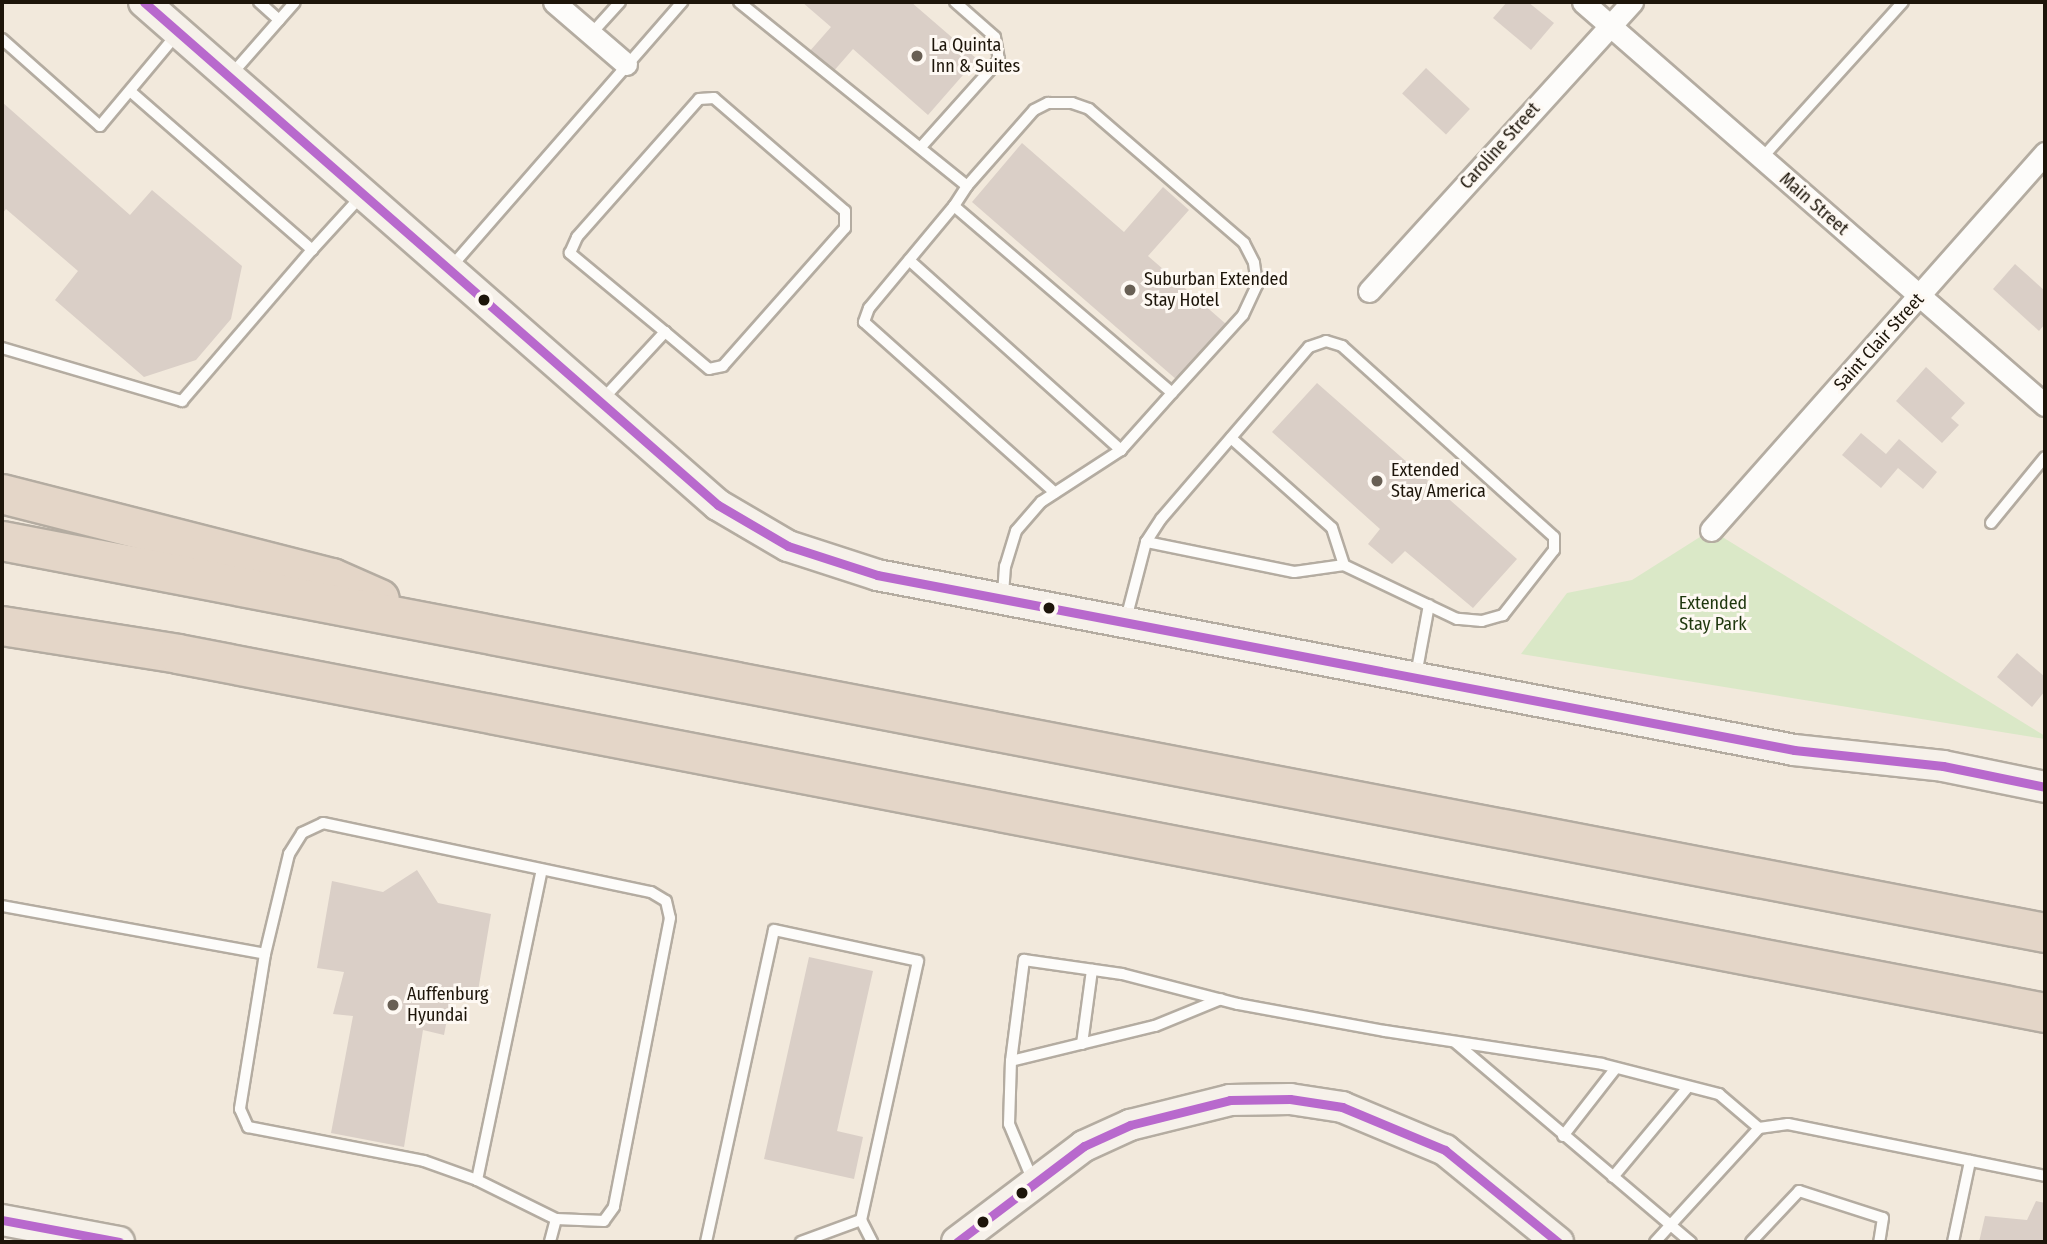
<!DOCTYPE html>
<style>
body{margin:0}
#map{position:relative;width:2047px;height:1244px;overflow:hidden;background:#f2e9dc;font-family:"Fira Sans Condensed",sans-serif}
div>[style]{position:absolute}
.green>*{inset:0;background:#dae8c7}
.building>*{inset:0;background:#dacfc7;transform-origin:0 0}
.roads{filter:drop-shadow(2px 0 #b4aca1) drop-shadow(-2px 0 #b4aca1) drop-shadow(0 2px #b4aca1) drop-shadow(0 -2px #b4aca1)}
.lane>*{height:10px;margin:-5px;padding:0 5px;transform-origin:5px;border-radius:5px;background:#fdfcfa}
.street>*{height:21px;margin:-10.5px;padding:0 10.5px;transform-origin:10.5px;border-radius:10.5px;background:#fdfcfa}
.secondary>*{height:30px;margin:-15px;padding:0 15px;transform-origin:15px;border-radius:15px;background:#f6f1ea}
.highway>*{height:38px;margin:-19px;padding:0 19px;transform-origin:19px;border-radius:19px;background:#e4d6c8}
.bus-1>*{height:9px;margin:-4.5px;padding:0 4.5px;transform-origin:4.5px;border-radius:4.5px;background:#b869cd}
.dots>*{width:19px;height:19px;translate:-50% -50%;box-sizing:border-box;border:4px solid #fef9f3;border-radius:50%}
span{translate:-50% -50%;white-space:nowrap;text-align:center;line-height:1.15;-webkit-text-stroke:6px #fef9f3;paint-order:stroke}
.poi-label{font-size:18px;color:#1d150a}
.left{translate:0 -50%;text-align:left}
.street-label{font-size:18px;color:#1d150a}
.park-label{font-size:18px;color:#1e370e}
.frame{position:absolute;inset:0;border:4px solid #1d150a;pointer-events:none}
</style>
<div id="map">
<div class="green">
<i style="clip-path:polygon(1711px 530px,2045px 736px,2045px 739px,1521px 654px,1567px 593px,1632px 580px)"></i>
</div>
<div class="building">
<i style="clip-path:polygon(802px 2px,911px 2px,977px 59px,928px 115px,853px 49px,832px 73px,809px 52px,831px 27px)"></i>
<i style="clip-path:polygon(1507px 2px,1528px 2px,1554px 23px,1531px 50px,1493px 18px)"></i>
<i style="left:1426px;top:68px;width:60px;height:35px;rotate:43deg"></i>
<i style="clip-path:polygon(2px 102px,130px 215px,152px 190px,242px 266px,231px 319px,196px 360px,144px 377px,55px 300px,78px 271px,6px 209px,2px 214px)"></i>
<i style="clip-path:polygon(1022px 143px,1124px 232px,1163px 187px,1189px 210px,1148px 256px,1226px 324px,1177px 380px,972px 202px)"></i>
<i style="clip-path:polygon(2015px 264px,2045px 291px,2045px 324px,2039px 331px,1993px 289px)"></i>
<i style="clip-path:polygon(1926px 367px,1965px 403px,1951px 418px,1959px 425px,1942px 443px,1896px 401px)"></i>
<i style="clip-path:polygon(1317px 383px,1517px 559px,1473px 608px,1405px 551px,1392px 564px,1368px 544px,1380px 529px,1272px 432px)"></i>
<i style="clip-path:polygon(1861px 433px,1886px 454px,1899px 439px,1937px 472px,1923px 489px,1898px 468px,1881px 488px,1842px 455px)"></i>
<i style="clip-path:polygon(2017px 653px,2045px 677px,2045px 691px,2032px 707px,1997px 677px)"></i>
<i style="clip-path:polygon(417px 870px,438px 903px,491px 914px,477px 997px,452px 994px,444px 1035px,423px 1030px,404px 1147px,331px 1133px,353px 1016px,333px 1014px,344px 972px,317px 968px,332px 881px,383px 892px)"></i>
<i style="clip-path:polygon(809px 957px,873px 971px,837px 1131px,863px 1137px,854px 1179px,764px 1159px)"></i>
<i style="clip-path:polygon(2036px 1201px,2045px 1203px,2045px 1242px,1979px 1242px,1985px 1216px,2027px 1220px)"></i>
</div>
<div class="roads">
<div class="lane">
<i style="left:259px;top:2px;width:27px;rotate:42deg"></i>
<i style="left:739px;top:2px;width:293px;rotate:38.9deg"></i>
<i style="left:967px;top:186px;width:24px;rotate:123deg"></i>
<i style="left:954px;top:206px;width:287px;rotate:40.6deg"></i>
<i style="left:1172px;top:393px;width:76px;rotate:131.8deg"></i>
<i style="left:1121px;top:450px;width:95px;rotate:147deg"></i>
<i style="left:1041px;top:502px;width:38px;rotate:131deg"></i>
<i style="left:1016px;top:531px;width:37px;rotate:107deg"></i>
<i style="left:1005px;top:566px;width:31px;rotate:94deg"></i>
<i style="left:591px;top:34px;width:43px;rotate:-47.8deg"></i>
<i style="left:2px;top:39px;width:131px;rotate:41.6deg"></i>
<i style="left:100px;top:126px;width:120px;rotate:-50.1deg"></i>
<i style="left:230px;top:76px;width:98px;rotate:-48.7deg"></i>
<i style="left:130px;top:91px;width:242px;rotate:41.1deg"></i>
<i style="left:312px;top:250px;width:74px;rotate:-47.7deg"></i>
<i style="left:921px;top:147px;width:117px;rotate:-48.1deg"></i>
<i style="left:999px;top:60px;width:23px;rotate:-100deg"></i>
<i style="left:995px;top:37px;width:53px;rotate:-138.8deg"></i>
<i style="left:1762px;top:158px;width:210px;rotate:-47.9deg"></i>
<i style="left:967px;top:186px;width:101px;rotate:-48.6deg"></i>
<i style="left:1034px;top:110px;width:16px;rotate:-27deg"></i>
<i style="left:1048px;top:103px;width:24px"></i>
<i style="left:1072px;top:103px;width:18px;rotate:19deg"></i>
<i style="left:1089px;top:109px;width:205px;rotate:40.8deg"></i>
<i style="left:1244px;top:243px;width:22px;rotate:63deg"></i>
<i style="left:1254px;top:263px;width:22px;rotate:82deg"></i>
<i style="left:1257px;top:285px;width:33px;rotate:115deg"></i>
<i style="left:1243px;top:315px;width:105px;rotate:132.3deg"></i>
<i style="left:954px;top:206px;width:133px;rotate:129.8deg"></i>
<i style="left:869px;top:308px;width:15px;rotate:110deg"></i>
<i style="left:864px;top:322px;width:256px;rotate:41.8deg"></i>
<i style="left:909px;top:260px;width:285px;rotate:41.9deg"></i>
<i style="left:451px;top:267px;width:352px;rotate:-48.9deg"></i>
<i style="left:2px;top:348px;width:188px;rotate:16.4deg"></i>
<i style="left:182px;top:401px;width:199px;rotate:-49.3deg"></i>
<i style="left:602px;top:400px;width:93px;rotate:-47.2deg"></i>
<i style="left:665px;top:332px;width:124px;rotate:-140.3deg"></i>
<i style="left:570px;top:253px;width:17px;rotate:-66deg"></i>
<i style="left:577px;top:237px;width:184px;rotate:-48.5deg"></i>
<i style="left:699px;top:99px;width:15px;rotate:-4deg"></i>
<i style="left:714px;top:98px;width:173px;rotate:40.8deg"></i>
<i style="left:845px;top:211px;width:17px;rotate:90deg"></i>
<i style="left:845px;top:228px;width:184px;rotate:131.5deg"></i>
<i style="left:723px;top:366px;width:14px;rotate:168deg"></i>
<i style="left:709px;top:369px;width:57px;rotate:-139.9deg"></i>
<i style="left:1231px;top:438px;width:135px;rotate:41.7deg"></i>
<i style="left:1332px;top:528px;width:39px;rotate:72deg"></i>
<i style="left:1991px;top:523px;width:85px;rotate:-50.7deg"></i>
<i style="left:1126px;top:619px;width:80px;rotate:-75.4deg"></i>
<i style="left:1146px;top:542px;width:27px;rotate:-57deg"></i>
<i style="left:1161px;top:519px;width:227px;rotate:-49.3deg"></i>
<i style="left:1309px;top:347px;width:18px;rotate:-19deg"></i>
<i style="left:1326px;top:341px;width:17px;rotate:17deg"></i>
<i style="left:1342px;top:346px;width:285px;rotate:42deg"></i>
<i style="left:1554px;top:537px;width:13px;rotate:90deg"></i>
<i style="left:1554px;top:550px;width:83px;rotate:128.1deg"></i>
<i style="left:1503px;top:615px;width:22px;rotate:164deg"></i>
<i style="left:1482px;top:621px;width:25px;rotate:-175deg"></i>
<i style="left:1457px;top:619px;width:125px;rotate:-154.5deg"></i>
<i style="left:1344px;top:565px;width:50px;rotate:172deg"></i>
<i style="left:1294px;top:572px;width:151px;rotate:-168.5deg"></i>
<i style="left:1416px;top:675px;width:71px;rotate:-79.5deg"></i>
<i style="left:2px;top:906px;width:267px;rotate:10.3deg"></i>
<i style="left:265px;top:954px;width:103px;rotate:-76.5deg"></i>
<i style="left:289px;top:854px;width:25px;rotate:-58deg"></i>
<i style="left:302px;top:833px;width:23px;rotate:-25deg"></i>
<i style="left:323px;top:823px;width:335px;rotate:11.9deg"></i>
<i style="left:651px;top:892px;width:17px;rotate:31deg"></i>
<i style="left:666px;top:901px;width:17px;rotate:77deg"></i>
<i style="left:670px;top:918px;width:294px;rotate:101deg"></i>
<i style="left:614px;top:1207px;width:17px;rotate:126deg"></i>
<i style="left:604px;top:1221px;width:48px;rotate:-177.6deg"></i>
<i style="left:556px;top:1219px;width:24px;rotate:105deg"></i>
<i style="left:265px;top:954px;width:157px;rotate:99.2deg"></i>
<i style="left:240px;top:1109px;width:20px;rotate:66deg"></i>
<i style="left:248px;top:1127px;width:179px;rotate:10.9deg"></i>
<i style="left:424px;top:1161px;width:56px;rotate:19.7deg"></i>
<i style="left:477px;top:1180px;width:88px;rotate:26.3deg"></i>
<i style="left:1456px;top:1043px;width:308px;rotate:40.3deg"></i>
<i style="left:1082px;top:1044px;width:75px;rotate:-82.3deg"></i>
<i style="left:1011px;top:1061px;width:148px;rotate:-13.7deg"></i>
<i style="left:1155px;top:1026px;width:71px;rotate:-22.2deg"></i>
<i style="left:1563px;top:1136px;width:86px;rotate:-52.1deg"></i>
<i style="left:1613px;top:1177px;width:117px;rotate:-50.2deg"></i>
<i style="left:477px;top:1180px;width:317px;rotate:-78.2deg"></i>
<i style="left:1033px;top:1181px;width:62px;rotate:-112.8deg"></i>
<i style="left:1009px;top:1124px;width:63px;rotate:-88.2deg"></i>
<i style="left:1011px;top:1061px;width:102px;rotate:-82.7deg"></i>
<i style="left:1024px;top:960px;width:99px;rotate:8.1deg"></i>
<i style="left:1122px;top:974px;width:120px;rotate:14.5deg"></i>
<i style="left:1238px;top:1004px;width:149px;rotate:10.4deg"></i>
<i style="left:1385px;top:1031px;width:219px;rotate:8.6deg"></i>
<i style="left:1602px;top:1064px;width:121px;rotate:14.4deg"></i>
<i style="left:1719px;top:1094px;width:52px;rotate:40.4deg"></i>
<i style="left:861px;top:1220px;width:25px;rotate:63deg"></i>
<i style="left:706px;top:1242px;width:319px;rotate:-77.7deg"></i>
<i style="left:774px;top:930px;width:147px;rotate:12.1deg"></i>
<i style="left:918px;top:961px;width:265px;rotate:102.4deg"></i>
<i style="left:861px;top:1220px;width:64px;rotate:159.9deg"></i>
<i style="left:1655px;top:1242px;width:154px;rotate:-47.6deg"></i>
<i style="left:1759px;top:1128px;width:29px;rotate:-8deg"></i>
<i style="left:1788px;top:1124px;width:262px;rotate:11.4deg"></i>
<i style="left:1751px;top:1242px;width:70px;rotate:-46.7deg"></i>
<i style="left:1799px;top:1191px;width:88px;rotate:17.8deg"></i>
<i style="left:1883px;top:1218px;width:24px;rotate:99deg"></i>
<i style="left:1953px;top:1242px;width:83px;rotate:-78.1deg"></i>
</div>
<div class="street">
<i style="left:554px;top:2px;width:95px;rotate:40.7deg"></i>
<i style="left:1583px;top:2px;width:613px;rotate:41.1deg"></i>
<i style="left:1369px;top:291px;width:391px;rotate:-47.7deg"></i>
<i style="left:1711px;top:530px;width:504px;rotate:-48.46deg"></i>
</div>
<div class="secondary">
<i style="left:144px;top:2px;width:763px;rotate:41.23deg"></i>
<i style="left:718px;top:505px;width:81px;rotate:30.4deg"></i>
<i style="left:788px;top:546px;width:94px;rotate:18deg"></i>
<i style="left:877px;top:575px;width:934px;rotate:10.8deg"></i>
<i style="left:1794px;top:750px;width:150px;rotate:6.1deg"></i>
<i style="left:1943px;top:766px;width:104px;rotate:11.6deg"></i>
<i style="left:2px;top:1220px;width:119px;rotate:10.6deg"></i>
<i style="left:957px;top:1242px;width:159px;rotate:-37.1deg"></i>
<i style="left:1084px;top:1146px;width:51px;rotate:-24.5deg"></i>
<i style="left:1130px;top:1125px;width:103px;rotate:-14deg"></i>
<i style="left:1230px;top:1100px;width:60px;rotate:-1deg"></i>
<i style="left:1290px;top:1099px;width:53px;rotate:8.7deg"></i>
<i style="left:1342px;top:1107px;width:112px;rotate:22.7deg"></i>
<i style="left:1445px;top:1150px;width:146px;rotate:39.2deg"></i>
</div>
<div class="highway">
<i style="left:2px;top:494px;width:341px;rotate:14.3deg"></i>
<i style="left:332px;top:578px;width:52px;rotate:23.6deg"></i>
<i style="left:2px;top:541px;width:2080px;rotate:10.86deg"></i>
<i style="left:2px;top:626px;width:178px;rotate:9deg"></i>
<i style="left:178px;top:654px;width:1901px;rotate:10.88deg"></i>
</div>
</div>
<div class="bus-1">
<i style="left:144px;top:2px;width:763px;rotate:41.23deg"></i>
<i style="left:718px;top:505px;width:81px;rotate:30.4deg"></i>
<i style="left:788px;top:546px;width:94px;rotate:18deg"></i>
<i style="left:877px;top:575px;width:934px;rotate:10.8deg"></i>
<i style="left:1794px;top:750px;width:150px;rotate:6.1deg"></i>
<i style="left:1943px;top:766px;width:104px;rotate:11.6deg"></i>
<i style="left:2px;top:1220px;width:119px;rotate:10.6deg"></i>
<i style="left:957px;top:1242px;width:159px;rotate:-37.1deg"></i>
<i style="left:1084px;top:1146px;width:51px;rotate:-24.5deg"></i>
<i style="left:1130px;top:1125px;width:103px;rotate:-14deg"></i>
<i style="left:1230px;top:1100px;width:60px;rotate:-1deg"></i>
<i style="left:1290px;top:1099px;width:53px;rotate:8.7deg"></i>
<i style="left:1342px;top:1107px;width:112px;rotate:22.7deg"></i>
<i style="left:1445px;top:1150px;width:146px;rotate:39.2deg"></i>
</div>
<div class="dots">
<i style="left:917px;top:56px;background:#685f54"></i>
<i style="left:1130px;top:290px;background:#685f54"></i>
<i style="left:484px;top:300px;background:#1d150a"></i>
<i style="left:1377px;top:481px;background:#685f54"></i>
<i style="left:1049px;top:608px;background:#1d150a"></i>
<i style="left:393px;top:1005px;background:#685f54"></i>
<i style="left:1022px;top:1193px;background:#1d150a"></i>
<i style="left:983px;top:1222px;background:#1d150a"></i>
</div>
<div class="poi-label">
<span class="left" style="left:931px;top:56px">La Quinta<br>Inn &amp; Suites</span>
<span class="left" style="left:1144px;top:290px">Suburban Extended<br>Stay Hotel</span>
<span class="left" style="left:1391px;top:481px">Extended<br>Stay America</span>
<span class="left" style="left:407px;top:1005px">Auffenburg<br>Hyundai</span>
</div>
<div class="street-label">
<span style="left:1500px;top:146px;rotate:-48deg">Caroline Street</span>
<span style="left:1814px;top:204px;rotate:41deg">Main Street</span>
<span style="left:1879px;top:342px;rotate:-48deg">Saint Clair Street</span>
</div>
<div class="park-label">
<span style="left:1713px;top:614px">Extended<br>Stay Park</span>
</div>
<div class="frame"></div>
</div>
